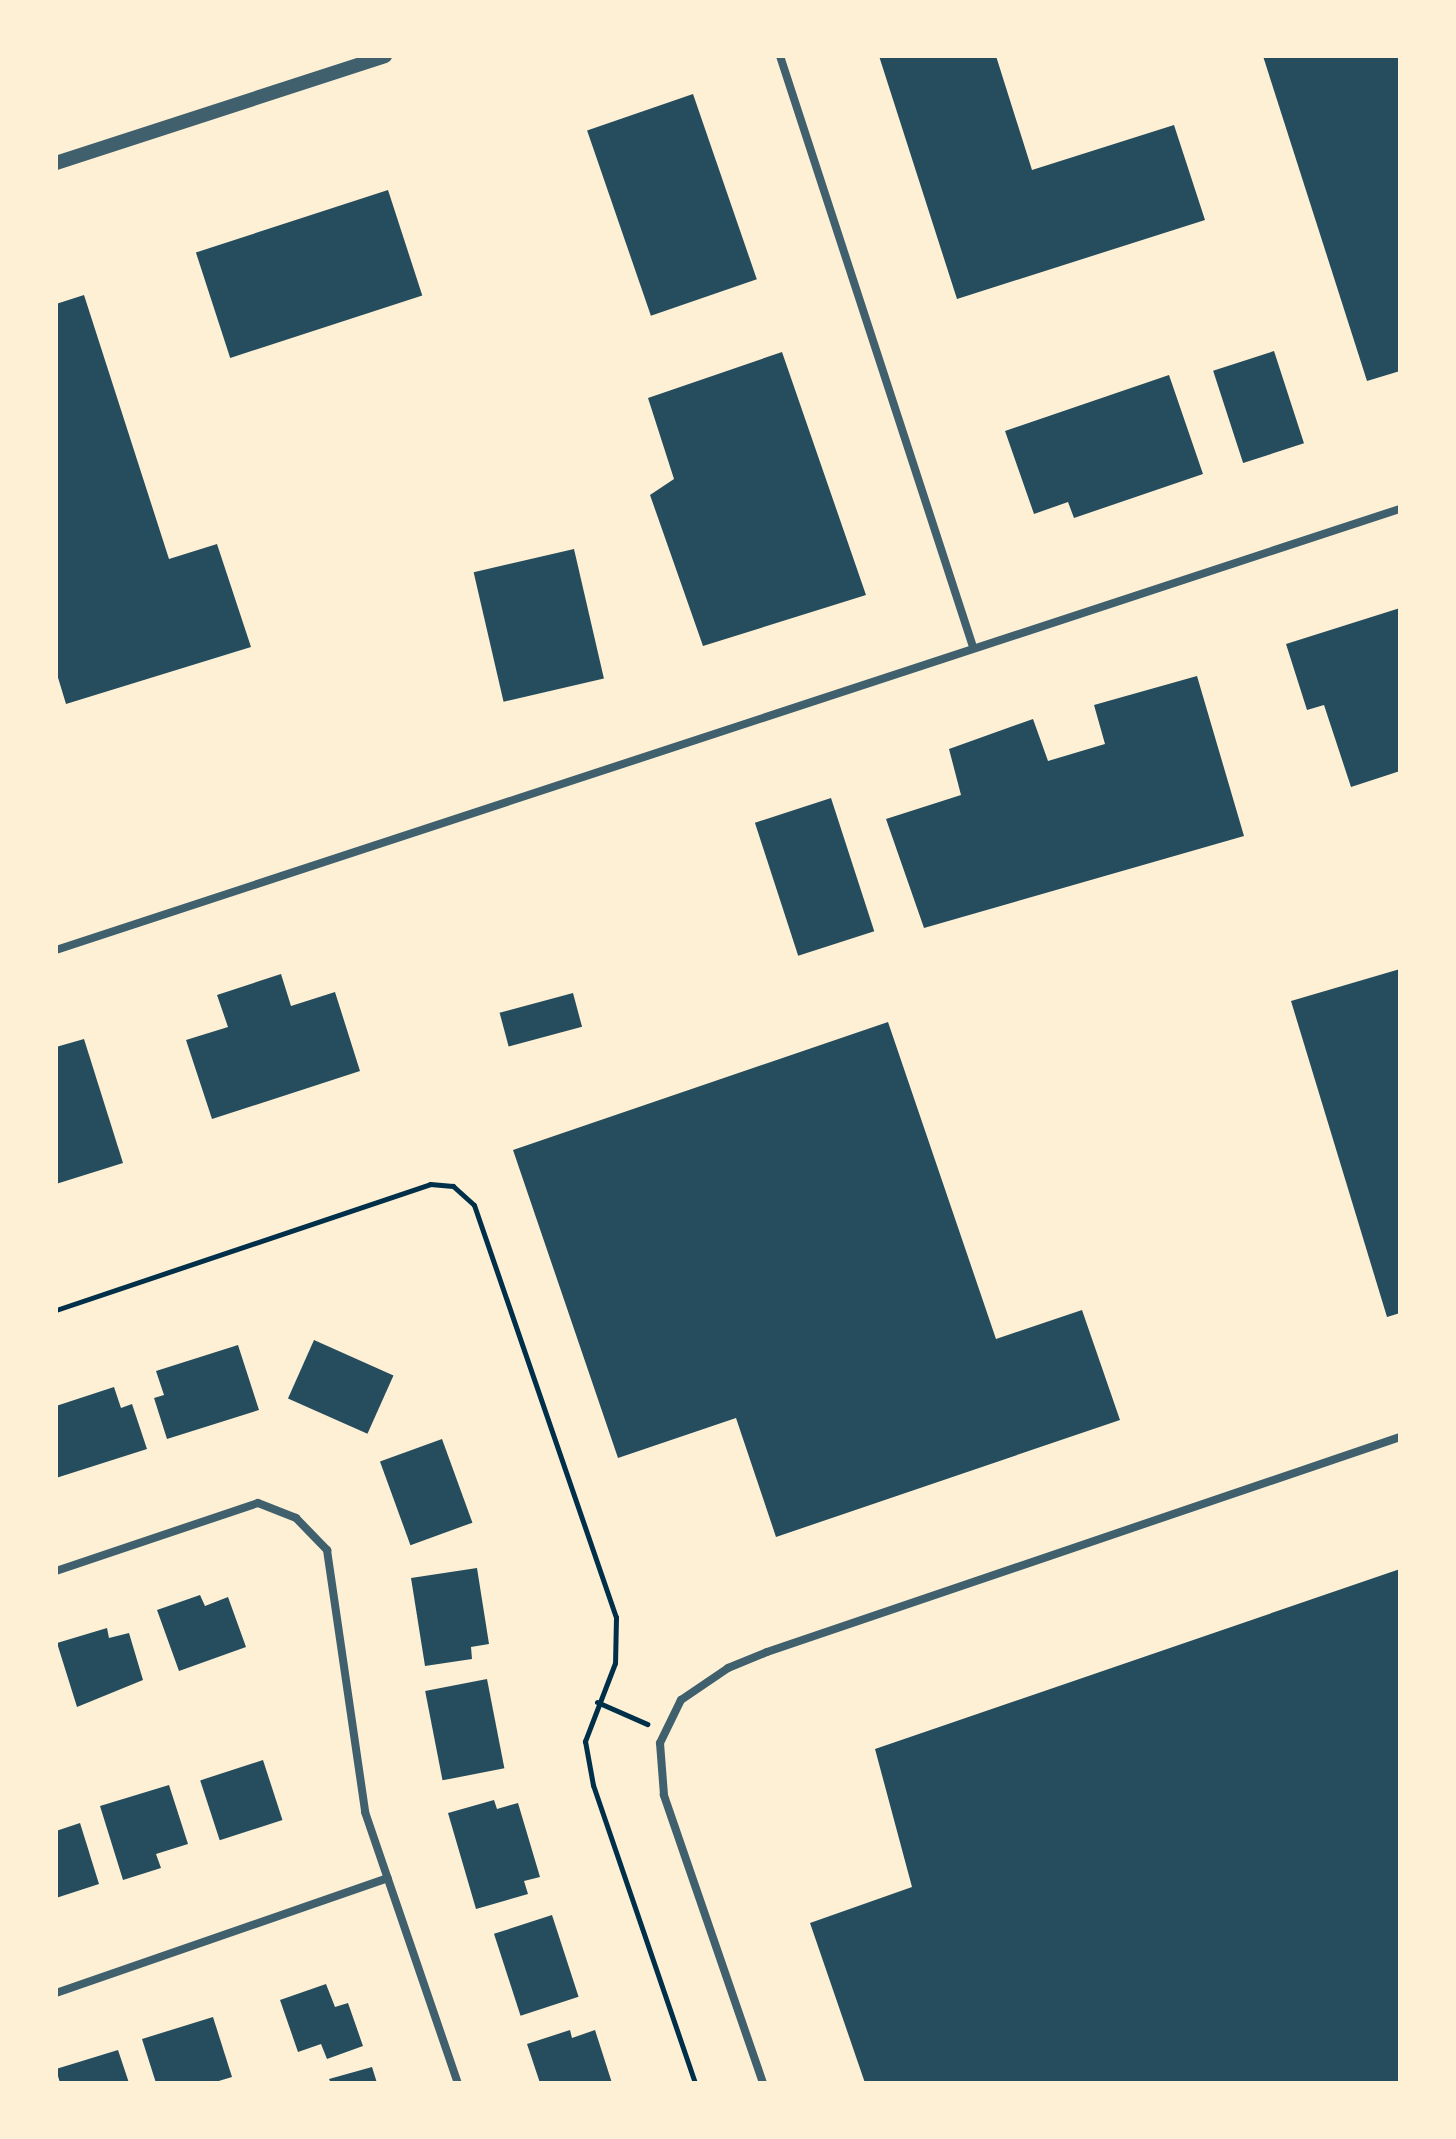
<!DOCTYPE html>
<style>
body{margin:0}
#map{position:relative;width:1456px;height:2139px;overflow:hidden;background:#fdf0d5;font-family:"Sofia Sans Condensed",sans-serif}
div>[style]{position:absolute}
.building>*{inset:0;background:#264d5e;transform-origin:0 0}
.path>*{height:5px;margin:-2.5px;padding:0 2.5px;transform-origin:2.5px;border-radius:2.5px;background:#003049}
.minor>*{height:8px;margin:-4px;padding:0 4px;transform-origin:4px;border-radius:4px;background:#3f606c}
.tertiary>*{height:14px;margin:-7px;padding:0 7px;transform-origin:7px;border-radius:7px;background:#3f606c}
span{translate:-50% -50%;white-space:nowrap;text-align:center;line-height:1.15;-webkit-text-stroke:8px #fdf0d5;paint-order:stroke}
.frame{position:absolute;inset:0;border:58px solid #fdf0d5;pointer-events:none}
</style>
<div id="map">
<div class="building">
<i style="clip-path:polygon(879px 56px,996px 56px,1032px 170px,1174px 125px,1205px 220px,957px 299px)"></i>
<i style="clip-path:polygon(1263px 56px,1400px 56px,1400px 371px,1367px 381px)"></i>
<i style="left:693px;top:94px;width:196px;height:112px;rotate:71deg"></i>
<i style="left:388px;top:190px;width:111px;height:202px;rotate:72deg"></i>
<i style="clip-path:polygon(84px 295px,169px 559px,217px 544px,251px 647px,66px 704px,56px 671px,56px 304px)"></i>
<i style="left:1274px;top:351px;width:97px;height:64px;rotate:72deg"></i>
<i style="clip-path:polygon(782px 352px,866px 595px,703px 646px,650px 495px,674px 479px,648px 398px)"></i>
<i style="clip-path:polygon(1169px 375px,1203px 474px,1074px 518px,1068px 502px,1034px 514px,1005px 431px)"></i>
<i style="left:574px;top:549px;width:133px;height:103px;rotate:77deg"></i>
<i style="clip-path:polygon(1400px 608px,1400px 771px,1351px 787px,1324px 705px,1307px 710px,1286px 644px)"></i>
<i style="clip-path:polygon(1197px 676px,1244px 836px,924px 928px,886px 819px,961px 795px,949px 749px,1033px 719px,1048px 761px,1105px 744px,1094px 705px)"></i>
<i style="left:831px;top:798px;width:140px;height:80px;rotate:72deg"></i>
<i style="clip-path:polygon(1400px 969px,1400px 1313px,1387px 1317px,1291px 1001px)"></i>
<i style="clip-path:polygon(281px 974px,291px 1006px,335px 992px,360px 1071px,212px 1119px,186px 1040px,228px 1027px,217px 995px)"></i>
<i style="left:573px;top:993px;width:35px;height:76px;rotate:75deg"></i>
<i style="clip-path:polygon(888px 1022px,996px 1339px,1082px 1310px,1120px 1420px,776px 1537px,736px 1418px,618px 1458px,513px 1150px)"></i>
<i style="clip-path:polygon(84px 1039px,123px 1163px,56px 1184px,56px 1047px)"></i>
<i style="left:314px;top:1340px;width:87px;height:64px;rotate:24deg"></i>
<i style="clip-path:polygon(238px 1345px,259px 1410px,167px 1439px,154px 1398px,164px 1395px,156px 1371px)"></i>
<i style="clip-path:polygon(114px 1387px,121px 1408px,132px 1404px,147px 1449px,56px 1478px,56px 1406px)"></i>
<i style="left:442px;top:1439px;width:89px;height:66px;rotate:70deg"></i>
<i style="clip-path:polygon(477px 1568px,489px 1644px,471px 1647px,472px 1659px,425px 1666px,411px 1578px)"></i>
<i style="clip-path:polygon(1400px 1569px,1400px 2083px,865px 2083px,810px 1923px,912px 1887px,875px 1749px)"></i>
<i style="clip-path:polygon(200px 1595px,205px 1606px,228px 1597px,246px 1647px,179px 1671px,157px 1610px)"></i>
<i style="clip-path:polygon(107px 1628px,109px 1638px,129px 1633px,143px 1680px,77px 1707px,57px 1643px)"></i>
<i style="left:487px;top:1679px;width:91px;height:63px;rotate:79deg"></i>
<i style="left:263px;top:1760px;width:63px;height:66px;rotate:72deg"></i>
<i style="clip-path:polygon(169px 1785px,188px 1844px,156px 1854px,161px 1868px,123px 1880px,100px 1806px)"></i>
<i style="clip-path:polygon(494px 1800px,497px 1809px,518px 1803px,540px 1877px,524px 1881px,528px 1894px,476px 1909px,448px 1813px)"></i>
<i style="clip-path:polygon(80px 1823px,99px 1884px,56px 1898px,56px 1831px)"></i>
<i style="left:552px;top:1915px;width:86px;height:61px;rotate:72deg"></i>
<i style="clip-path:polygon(326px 1984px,335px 2007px,348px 2003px,363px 2046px,327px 2059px,321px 2044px,298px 2052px,280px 2000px)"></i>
<i style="clip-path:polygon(213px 2017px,232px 2077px,212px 2083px,156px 2083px,142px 2039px)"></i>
<i style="clip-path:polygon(570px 2030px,572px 2038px,595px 2030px,612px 2083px,540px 2083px,527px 2044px)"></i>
<i style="clip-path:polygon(118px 2050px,129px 2083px,60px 2083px,56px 2069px)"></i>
<i style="clip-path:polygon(372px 2067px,377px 2083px,331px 2083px,329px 2079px)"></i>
</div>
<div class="path">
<i style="left:56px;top:1310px;width:395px;rotate:-18.6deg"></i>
<i style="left:430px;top:1184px;width:23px;rotate:5deg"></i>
<i style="left:453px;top:1186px;width:28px;rotate:42deg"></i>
<i style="left:474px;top:1205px;width:436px;rotate:71deg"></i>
<i style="left:616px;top:1617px;width:46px;rotate:91.2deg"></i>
<i style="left:615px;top:1663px;width:84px;rotate:111deg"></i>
<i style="left:585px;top:1741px;width:45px;rotate:79.7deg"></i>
<i style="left:593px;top:1785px;width:315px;rotate:71.1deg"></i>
<i style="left:597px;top:1702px;width:55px;rotate:23.7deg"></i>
</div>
<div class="minor">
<i style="left:780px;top:56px;width:622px;rotate:71.91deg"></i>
<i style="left:56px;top:950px;width:1415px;rotate:-18.17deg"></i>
<i style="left:56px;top:1571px;width:213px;rotate:-18.6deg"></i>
<i style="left:258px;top:1503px;width:41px;rotate:21.5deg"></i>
<i style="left:296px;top:1518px;width:45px;rotate:45.9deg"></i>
<i style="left:327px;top:1550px;width:265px;rotate:81.7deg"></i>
<i style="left:365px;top:1812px;width:287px;rotate:71.1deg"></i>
<i style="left:56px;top:1993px;width:351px;rotate:-19.1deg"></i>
<i style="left:763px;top:2083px;width:305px;rotate:-109deg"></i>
<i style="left:664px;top:1795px;width:52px;rotate:-94.4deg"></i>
<i style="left:660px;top:1743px;width:48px;rotate:-64deg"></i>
<i style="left:681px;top:1700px;width:57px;rotate:-34.2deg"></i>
<i style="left:728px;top:1668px;width:42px;rotate:-22.3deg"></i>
<i style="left:767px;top:1652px;width:669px;rotate:-18.76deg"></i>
</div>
<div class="tertiary">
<i style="left:56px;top:163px;width:346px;rotate:-18deg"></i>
</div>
<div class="frame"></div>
</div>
